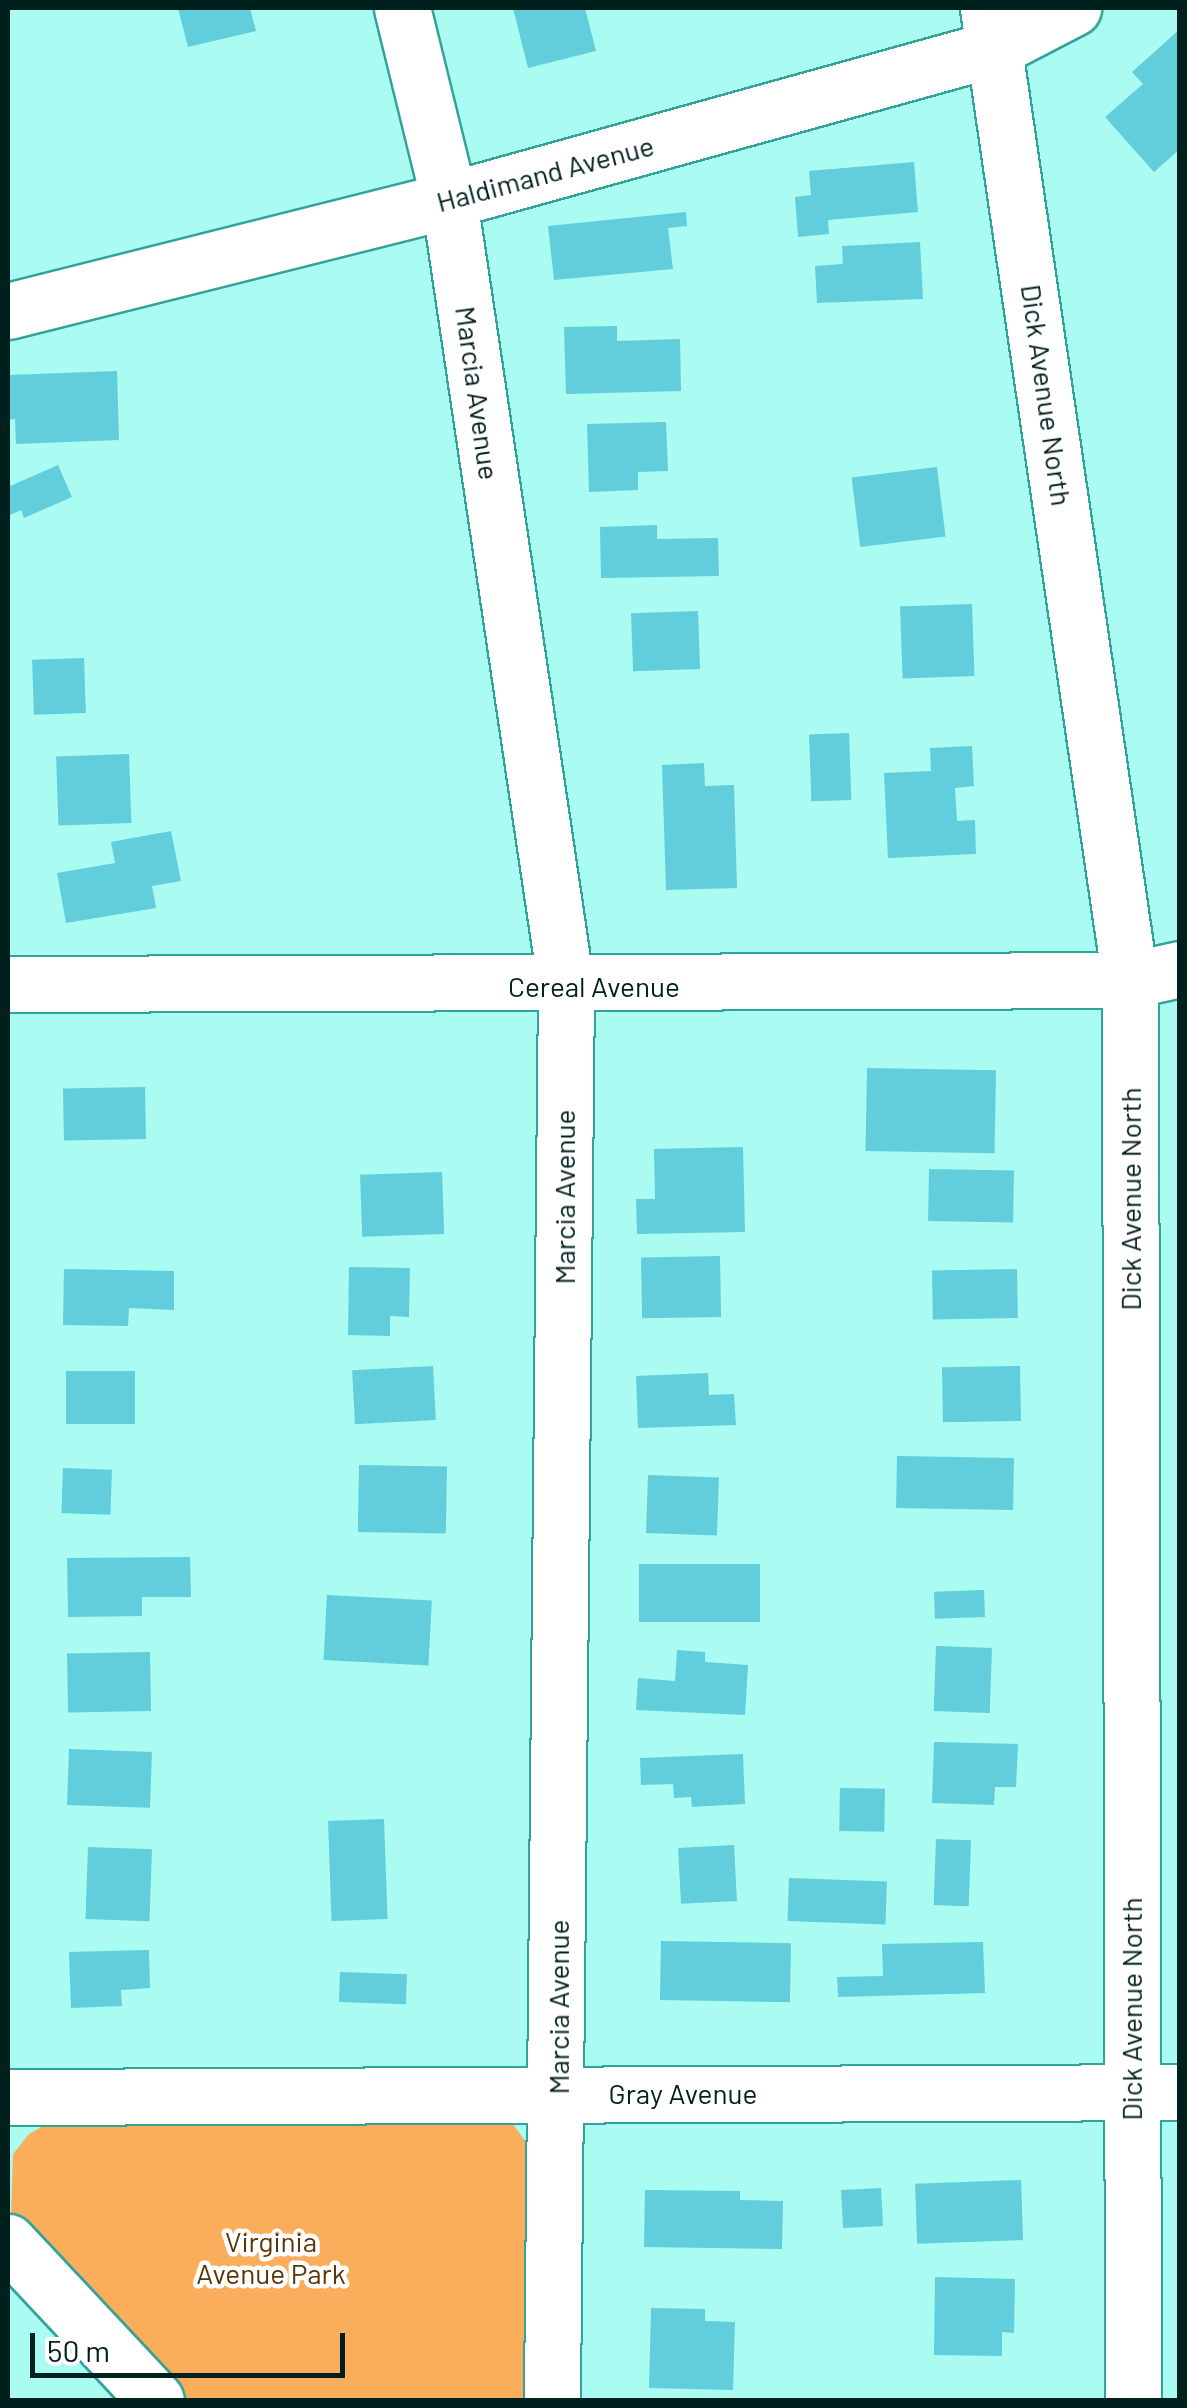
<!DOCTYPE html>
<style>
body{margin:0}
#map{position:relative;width:1187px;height:2408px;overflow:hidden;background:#aafbf1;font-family:Barlow,sans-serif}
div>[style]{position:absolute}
.green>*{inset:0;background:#faae5c}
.building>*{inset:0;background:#62cddb;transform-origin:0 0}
.roads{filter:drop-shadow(2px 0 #32a399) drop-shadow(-2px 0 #32a399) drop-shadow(0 2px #32a399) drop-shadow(0 -2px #32a399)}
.minor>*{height:55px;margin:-27.5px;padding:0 27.5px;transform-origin:27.5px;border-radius:27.5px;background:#fff}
span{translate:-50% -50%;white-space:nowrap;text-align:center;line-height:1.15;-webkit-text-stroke:9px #fff;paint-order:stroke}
.street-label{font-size:28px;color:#00201d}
.park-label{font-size:28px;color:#5a3607}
.frame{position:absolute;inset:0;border:10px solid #00201d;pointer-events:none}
.scale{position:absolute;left:30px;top:2333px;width:315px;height:45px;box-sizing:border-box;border:5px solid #00201d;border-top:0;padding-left:12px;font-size:30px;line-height:35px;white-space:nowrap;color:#00201d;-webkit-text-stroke:8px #fff;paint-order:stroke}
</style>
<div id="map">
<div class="green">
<i style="clip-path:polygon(63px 2115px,510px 2120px,531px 2149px,535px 2400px,182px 2400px,11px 2218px,13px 2154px,29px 2134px)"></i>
</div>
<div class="building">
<i style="clip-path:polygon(178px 8px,250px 8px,256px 31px,188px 47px)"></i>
<i style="clip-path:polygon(513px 8px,585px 8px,596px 51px,528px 68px)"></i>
<i style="clip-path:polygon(1180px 29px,1180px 149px,1154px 172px,1105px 117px,1143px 84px,1132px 72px)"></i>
<i style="clip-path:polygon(914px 162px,918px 212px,828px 220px,829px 234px,798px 237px,795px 197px,811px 195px,809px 171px)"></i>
<i style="clip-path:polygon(686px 212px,687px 226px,668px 228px,673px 269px,554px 280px,548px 226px)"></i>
<i style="clip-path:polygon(920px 242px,923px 299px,817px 303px,815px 266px,843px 264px,842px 246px)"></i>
<i style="clip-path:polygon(617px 326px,617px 341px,680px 339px,681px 391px,566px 394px,564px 327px)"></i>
<i style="clip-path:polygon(117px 371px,119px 440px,16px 444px,15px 419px,8px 420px,8px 375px)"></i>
<i style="clip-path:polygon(666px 422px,668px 471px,638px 472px,638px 490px,589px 492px,587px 424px)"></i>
<i style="clip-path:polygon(58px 465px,72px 497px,24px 518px,21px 510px,8px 516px,8px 487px)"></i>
<i style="left:937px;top:467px;width:70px;height:86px;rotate:83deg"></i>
<i style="clip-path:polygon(657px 525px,657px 539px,718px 538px,719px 576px,601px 578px,600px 527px)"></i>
<i style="left:972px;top:604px;width:72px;height:72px;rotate:88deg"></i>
<i style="left:698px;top:611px;width:58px;height:67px;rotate:88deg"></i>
<i style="left:84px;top:658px;width:55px;height:52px;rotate:88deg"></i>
<i style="left:849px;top:733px;width:67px;height:40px;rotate:88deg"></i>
<i style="clip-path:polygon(972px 746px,974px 786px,955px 788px,957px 821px,975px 820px,976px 854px,888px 858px,884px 773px,931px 771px,930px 748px)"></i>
<i style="left:129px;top:754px;width:69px;height:73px;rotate:88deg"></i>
<i style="clip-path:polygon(704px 763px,705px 786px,734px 785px,737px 888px,666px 890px,662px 765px)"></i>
<i style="clip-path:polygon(171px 831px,181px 881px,152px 886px,156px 908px,66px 923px,57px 873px,115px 863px,111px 842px)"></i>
<i style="left:867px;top:1068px;width:129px;height:83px;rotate:1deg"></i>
<i style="left:145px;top:1087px;width:52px;height:82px;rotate:89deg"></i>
<i style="clip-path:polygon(743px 1147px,745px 1232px,637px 1234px,636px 1199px,655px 1199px,654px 1149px)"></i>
<i style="left:929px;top:1169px;width:85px;height:52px;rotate:1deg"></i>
<i style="left:442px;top:1172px;width:62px;height:82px;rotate:88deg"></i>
<i style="left:720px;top:1256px;width:61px;height:79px;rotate:89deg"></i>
<i style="clip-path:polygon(349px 1267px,410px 1268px,409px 1317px,390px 1316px,390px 1336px,348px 1335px)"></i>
<i style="clip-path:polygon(64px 1269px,174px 1271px,174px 1310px,129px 1308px,128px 1326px,63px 1325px)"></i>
<i style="left:1017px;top:1269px;width:49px;height:85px;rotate:89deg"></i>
<i style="left:433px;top:1366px;width:54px;height:81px;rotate:87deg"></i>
<i style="left:1020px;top:1366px;width:55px;height:78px;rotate:89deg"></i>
<i style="left:66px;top:1371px;width:69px;height:53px"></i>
<i style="clip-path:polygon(708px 1373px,709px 1395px,734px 1394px,736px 1425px,638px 1428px,636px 1376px)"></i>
<i style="left:897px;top:1456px;width:117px;height:52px;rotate:1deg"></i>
<i style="left:359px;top:1465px;width:88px;height:67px;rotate:1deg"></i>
<i style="left:63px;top:1468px;width:49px;height:45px;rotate:2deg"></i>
<i style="left:648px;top:1475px;width:71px;height:58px;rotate:2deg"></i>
<i style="clip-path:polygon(190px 1557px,191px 1597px,142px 1597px,142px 1616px,68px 1617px,67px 1558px)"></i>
<i style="left:760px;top:1564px;width:58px;height:121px;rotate:90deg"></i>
<i style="left:984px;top:1590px;width:27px;height:50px;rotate:88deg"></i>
<i style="left:327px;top:1595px;width:105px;height:65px;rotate:3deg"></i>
<i style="left:936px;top:1646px;width:56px;height:65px;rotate:2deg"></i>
<i style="clip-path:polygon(677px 1650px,705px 1652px,705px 1662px,748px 1665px,745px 1715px,636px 1710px,638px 1678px,675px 1681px)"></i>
<i style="left:150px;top:1652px;width:59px;height:83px;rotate:89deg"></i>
<i style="clip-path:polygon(934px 1742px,1018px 1744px,1016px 1787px,995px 1787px,994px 1805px,932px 1803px)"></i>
<i style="left:69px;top:1749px;width:83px;height:56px;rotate:2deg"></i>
<i style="clip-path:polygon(743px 1754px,745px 1804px,692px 1807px,691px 1797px,674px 1798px,673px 1784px,641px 1785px,640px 1758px)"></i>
<i style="left:840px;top:1788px;width:45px;height:43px;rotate:1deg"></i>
<i style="left:384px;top:1819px;width:100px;height:56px;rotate:88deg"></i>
<i style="left:936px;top:1839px;width:35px;height:66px;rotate:2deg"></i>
<i style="left:734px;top:1845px;width:56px;height:56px;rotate:87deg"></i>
<i style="left:88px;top:1847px;width:64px;height:72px;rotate:2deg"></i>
<i style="left:789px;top:1878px;width:98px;height:43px;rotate:2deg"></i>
<i style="left:661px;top:1941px;width:130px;height:59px;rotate:1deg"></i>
<i style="clip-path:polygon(983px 1942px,985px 1993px,838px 1997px,837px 1977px,883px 1976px,882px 1944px)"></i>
<i style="clip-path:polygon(149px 1950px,150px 1988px,121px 1990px,122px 2006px,71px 2008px,69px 1952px)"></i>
<i style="left:340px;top:1972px;width:67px;height:30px;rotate:2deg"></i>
<i style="left:1021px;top:2180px;width:60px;height:106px;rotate:88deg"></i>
<i style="left:881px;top:2188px;width:38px;height:40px;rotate:87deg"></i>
<i style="clip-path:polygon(645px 2190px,740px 2191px,740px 2200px,783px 2201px,782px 2249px,644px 2247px)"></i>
<i style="clip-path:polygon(935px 2277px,1015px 2279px,1014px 2333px,1002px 2332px,1002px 2356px,934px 2355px)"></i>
<i style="clip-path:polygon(651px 2308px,705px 2309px,705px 2321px,735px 2322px,733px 2390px,649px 2388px)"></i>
</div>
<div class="roads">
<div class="minor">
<i style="left:402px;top:8px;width:198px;rotate:76.2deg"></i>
<i style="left:449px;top:200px;width:796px;rotate:81.54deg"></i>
<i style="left:566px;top:987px;width:1413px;rotate:90.57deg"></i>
<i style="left:988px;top:8px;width:982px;rotate:81.69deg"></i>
<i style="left:1130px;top:980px;width:1420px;rotate:89.88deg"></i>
<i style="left:8px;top:311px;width:455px;rotate:-14.1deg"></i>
<i style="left:449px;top:200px;width:568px;rotate:-15.53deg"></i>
<i style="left:996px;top:48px;width:87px;rotate:-27.5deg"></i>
<i style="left:8px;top:984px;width:1122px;rotate:-0.2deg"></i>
<i style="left:1130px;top:980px;width:51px;rotate:-12.4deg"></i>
<i style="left:8px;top:2097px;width:1172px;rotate:-0.24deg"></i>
<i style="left:8px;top:2242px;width:216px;rotate:46.9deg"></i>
</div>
</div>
<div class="street-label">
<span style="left:545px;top:173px;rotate:-15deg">Haldimand Avenue</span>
<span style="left:478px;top:393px;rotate:82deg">Marcia Avenue</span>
<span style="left:1047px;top:395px;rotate:82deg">Dick Avenue North</span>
<span style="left:594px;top:986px">Cereal Avenue</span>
<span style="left:564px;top:1197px;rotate:-90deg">Marcia Avenue</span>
<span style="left:1130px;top:1199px;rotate:-90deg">Dick Avenue North</span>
<span style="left:558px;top:2007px;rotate:-90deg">Marcia Avenue</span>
<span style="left:1131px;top:2009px;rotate:-90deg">Dick Avenue North</span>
<span style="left:683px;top:2093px">Gray Avenue</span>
</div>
<div class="park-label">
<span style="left:271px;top:2257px">Virginia<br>Avenue Park</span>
</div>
<div class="frame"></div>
<div class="scale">50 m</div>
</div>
